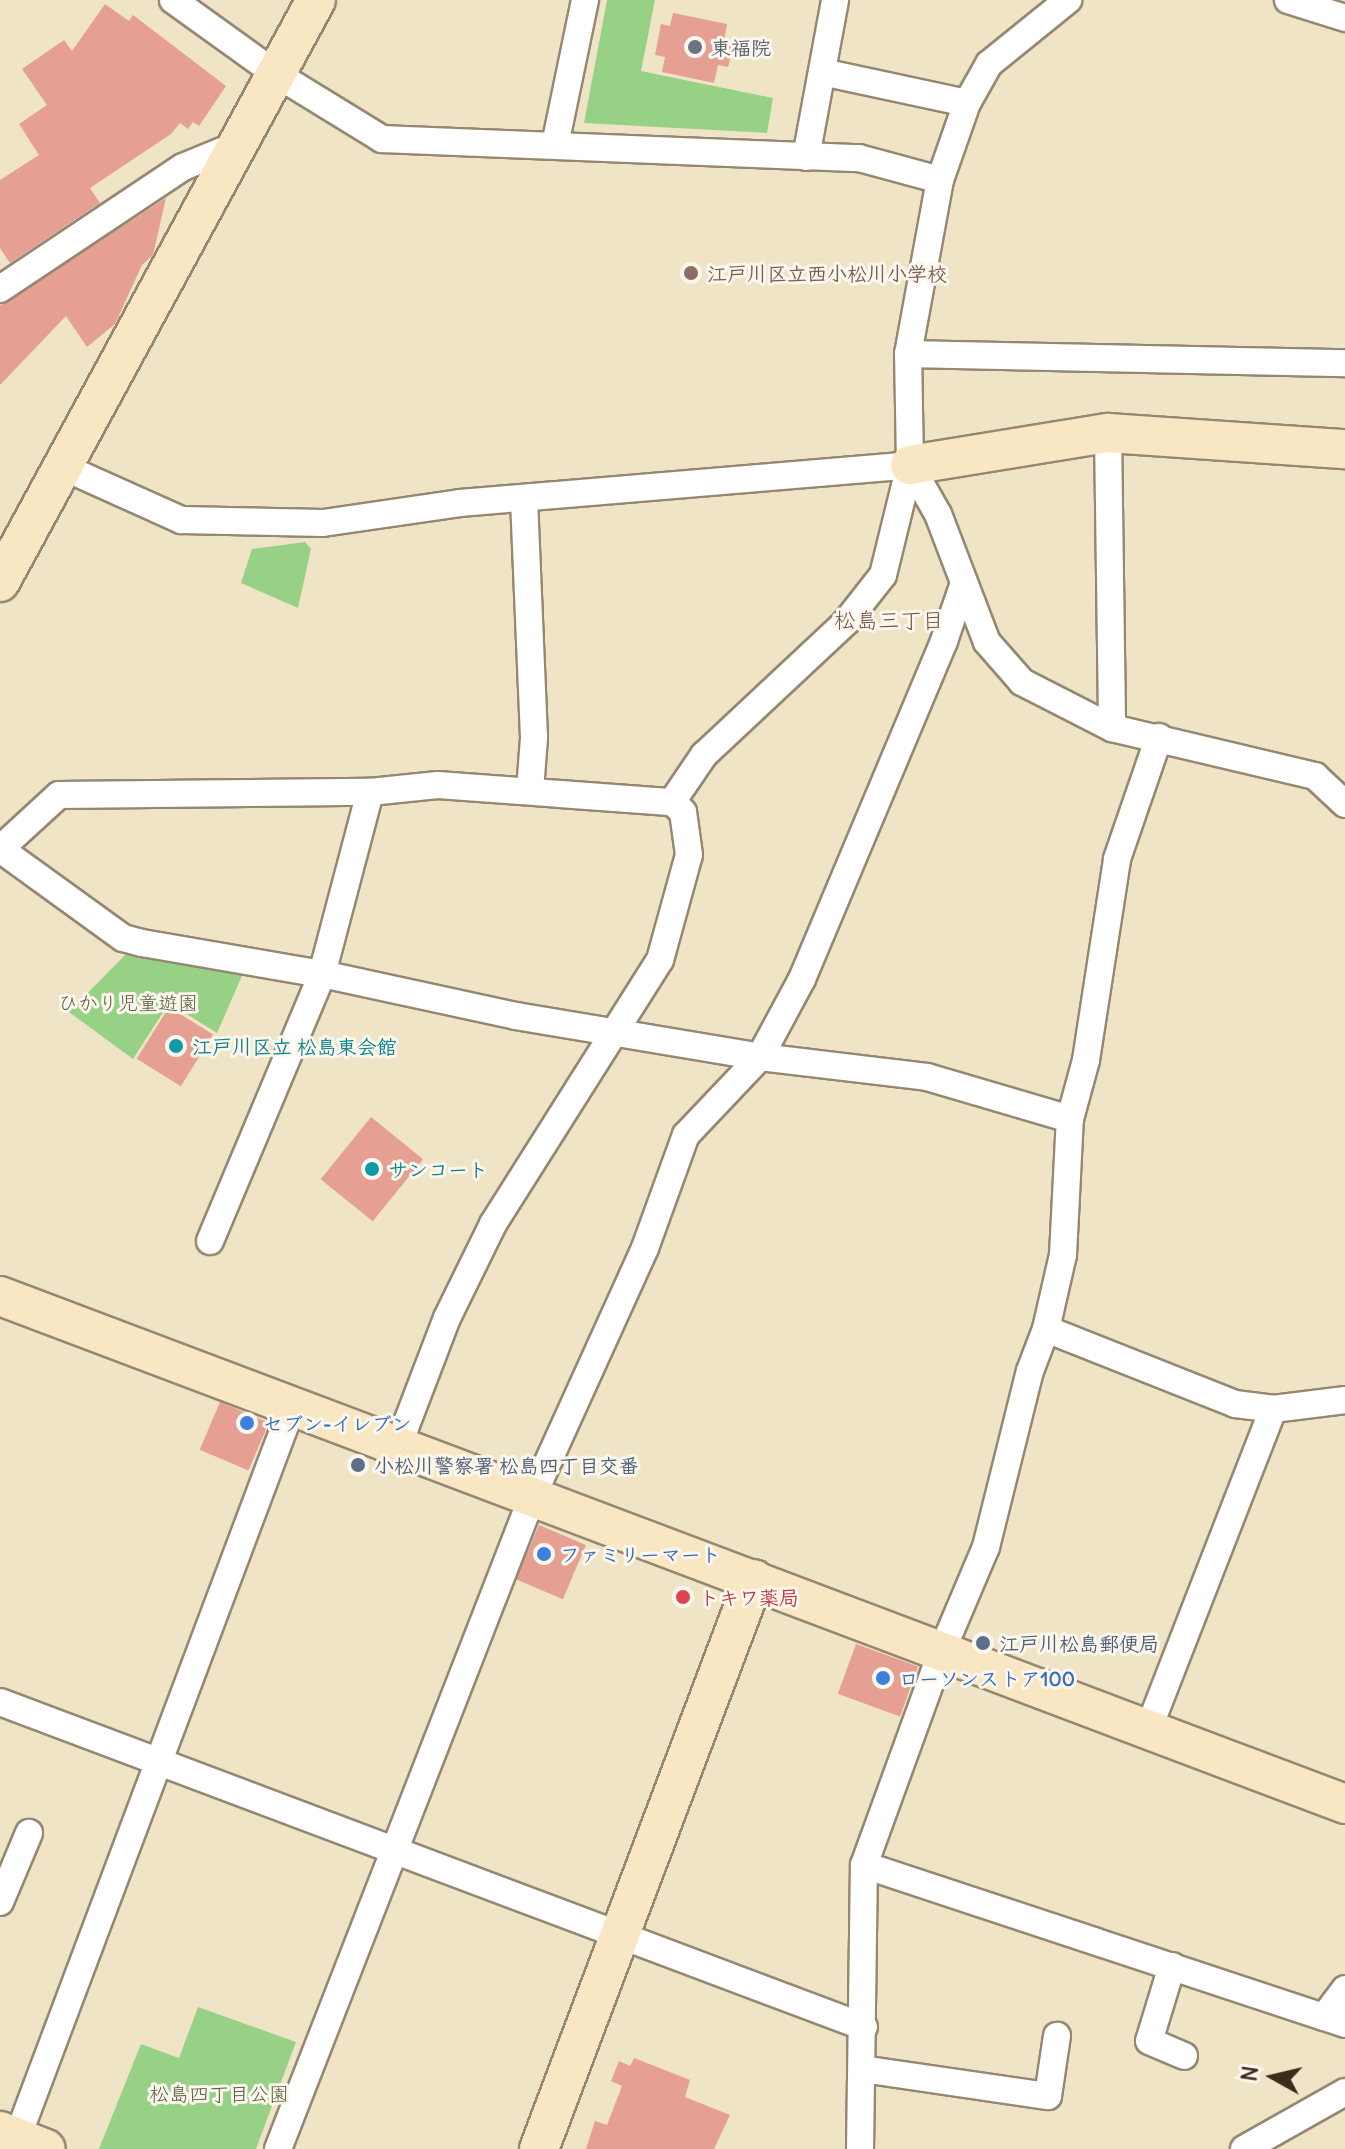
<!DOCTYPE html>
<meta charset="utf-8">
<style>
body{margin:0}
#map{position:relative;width:1345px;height:2149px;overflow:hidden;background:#f0e4c7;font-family:Delius,"Klee One",sans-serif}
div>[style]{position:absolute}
.green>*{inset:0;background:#97d185}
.building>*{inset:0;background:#e59f93;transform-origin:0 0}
.roads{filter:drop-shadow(2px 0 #968772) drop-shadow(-2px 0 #968772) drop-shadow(0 2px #968772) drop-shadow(0 -2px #968772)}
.street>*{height:26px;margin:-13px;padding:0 13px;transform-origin:13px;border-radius:13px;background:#fff}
.secondary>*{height:38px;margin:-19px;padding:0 19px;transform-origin:19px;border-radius:19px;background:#f9e7c3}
.dots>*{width:22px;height:22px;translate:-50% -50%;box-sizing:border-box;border:4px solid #fbf7ec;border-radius:50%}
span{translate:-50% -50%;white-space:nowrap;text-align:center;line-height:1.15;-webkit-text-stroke:6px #fbf7ec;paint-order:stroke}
.worship-label{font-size:20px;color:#5b616d;font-weight:700}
.left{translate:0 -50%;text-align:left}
.education-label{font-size:20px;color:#785e54;font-weight:700}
.park-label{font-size:20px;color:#575c3d}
.culture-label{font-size:20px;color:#0d838f;font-weight:700}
.shop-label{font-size:20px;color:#366cbe;font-weight:700}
.service-label{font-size:20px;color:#4e5e75;font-weight:700}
.health-label{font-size:20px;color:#be3a42;font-weight:700}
.neighbourhood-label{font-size:22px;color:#765347}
.north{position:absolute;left:1233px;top:2037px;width:80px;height:80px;-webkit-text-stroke:6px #fbf7ec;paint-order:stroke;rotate:278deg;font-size:22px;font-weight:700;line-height:32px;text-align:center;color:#3b2a1e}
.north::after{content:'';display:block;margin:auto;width:28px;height:36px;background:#3b2a1e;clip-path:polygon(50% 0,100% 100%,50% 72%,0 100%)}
</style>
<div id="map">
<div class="green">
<i style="clip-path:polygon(607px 0,655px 0,641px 71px,773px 98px,767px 133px,584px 123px)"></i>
<i style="clip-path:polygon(305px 542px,311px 549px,298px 608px,241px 583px,252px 549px)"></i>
<i style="clip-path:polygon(127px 953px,245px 969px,217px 1033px,169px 1003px,133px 1059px,69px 1012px)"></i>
<i style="clip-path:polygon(198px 2007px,296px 2042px,256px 2149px,99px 2149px,141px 2044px,179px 2058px)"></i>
</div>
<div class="building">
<i style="clip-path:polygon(105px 4px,129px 21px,133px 15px,226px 86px,199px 126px,193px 122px,188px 129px,180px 123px,171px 134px,90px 188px,100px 203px,10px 263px,0 248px,0 180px,39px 155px,19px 124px,47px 105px,22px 69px,64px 40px,72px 51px)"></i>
<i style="clip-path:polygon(673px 13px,727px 24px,724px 41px,734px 43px,728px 67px,718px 65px,714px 83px,662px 72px,665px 57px,655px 55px,661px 24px,670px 26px)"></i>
<i style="clip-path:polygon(166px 198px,153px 255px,142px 265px,115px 324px,87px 347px,66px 316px,0 385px,0 305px)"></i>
<i style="left:169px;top:1007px;width:52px;height:61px;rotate:32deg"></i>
<i style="left:371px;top:1117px;width:67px;height:80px;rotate:39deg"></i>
<i style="left:220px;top:1402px;width:53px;height:52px;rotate:23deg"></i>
<i style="left:539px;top:1525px;width:51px;height:59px;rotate:23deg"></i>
<i style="left:856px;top:1644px;width:66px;height:53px;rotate:20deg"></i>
<i style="clip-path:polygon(634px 2058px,690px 2080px,685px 2097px,730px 2115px,714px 2149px,586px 2149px,595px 2121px,607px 2125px,622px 2086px,611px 2081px,619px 2061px,630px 2066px)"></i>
</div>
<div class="roads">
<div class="street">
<i style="left:173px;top:0;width:127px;rotate:35.7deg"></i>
<i style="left:276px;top:74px;width:124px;rotate:31.5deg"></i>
<i style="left:382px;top:139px;width:477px;rotate:2.3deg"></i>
<i style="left:859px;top:158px;width:84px;rotate:15.2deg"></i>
<i style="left:1288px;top:0;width:60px;rotate:17.5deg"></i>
<i style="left:822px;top:72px;width:148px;rotate:12.1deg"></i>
<i style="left:555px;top:145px;width:148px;rotate:-78.3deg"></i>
<i style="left:806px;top:157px;width:160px;rotate:-79.5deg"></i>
<i style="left:0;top:289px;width:220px;rotate:-33.7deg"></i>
<i style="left:183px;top:167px;width:61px;rotate:-22.3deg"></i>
<i style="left:908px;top:354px;width:437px;rotate:1.2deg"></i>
<i style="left:1108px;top:433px;width:295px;rotate:89.2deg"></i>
<i style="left:910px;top:465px;width:56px;rotate:60.3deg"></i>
<i style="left:938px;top:514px;width:137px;rotate:69.1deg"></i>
<i style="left:987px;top:642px;width:53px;rotate:48.8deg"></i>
<i style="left:1022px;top:682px;width:101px;rotate:27.1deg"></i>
<i style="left:1112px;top:728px;width:209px;rotate:13.3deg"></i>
<i style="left:1315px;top:776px;width:41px;rotate:43deg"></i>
<i style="left:61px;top:466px;width:132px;rotate:24.2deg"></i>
<i style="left:181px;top:520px;width:142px;rotate:1.2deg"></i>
<i style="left:323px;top:523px;width:138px;rotate:-8.3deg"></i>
<i style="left:460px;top:503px;width:452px;rotate:-4.8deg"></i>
<i style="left:524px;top:499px;width:239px;rotate:87.6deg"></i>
<i style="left:534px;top:738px;width:52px;rotate:94.4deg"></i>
<i style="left:0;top:849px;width:152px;rotate:35.9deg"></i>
<i style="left:123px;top:938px;width:20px;rotate:15deg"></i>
<i style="left:142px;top:943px;width:183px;rotate:9.8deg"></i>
<i style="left:322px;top:974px;width:198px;rotate:12.2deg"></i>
<i style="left:516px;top:1016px;width:247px;rotate:9.5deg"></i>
<i style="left:760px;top:1057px;width:168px;rotate:6.8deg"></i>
<i style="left:927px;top:1077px;width:149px;rotate:16.4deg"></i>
<i style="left:0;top:849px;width:80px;rotate:-42.5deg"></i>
<i style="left:59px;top:795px;width:311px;rotate:-0.6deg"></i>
<i style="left:370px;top:792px;width:68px;rotate:-5.9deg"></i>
<i style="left:438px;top:785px;width:235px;rotate:4.2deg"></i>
<i style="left:210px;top:1241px;width:290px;rotate:-67.2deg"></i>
<i style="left:322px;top:974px;width:188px;rotate:-75.2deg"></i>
<i style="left:1046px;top:1329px;width:203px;rotate:21.6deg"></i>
<i style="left:1235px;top:1404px;width:38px;rotate:7deg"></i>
<i style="left:1273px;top:1409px;width:73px;rotate:-7.1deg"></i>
<i style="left:398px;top:1446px;width:137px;rotate:-69.1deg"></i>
<i style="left:447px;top:1318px;width:105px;rotate:-63.9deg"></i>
<i style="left:493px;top:1224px;width:312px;rotate:-57.7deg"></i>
<i style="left:660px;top:960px;width:109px;rotate:-74.6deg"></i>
<i style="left:689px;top:855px;width:43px;rotate:-97.9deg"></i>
<i style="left:683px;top:812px;width:15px;rotate:-138deg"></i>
<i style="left:672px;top:802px;width:57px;rotate:-55.8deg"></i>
<i style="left:704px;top:755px;width:195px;rotate:-43.1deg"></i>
<i style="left:846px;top:622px;width:60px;rotate:-51.8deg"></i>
<i style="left:883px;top:575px;width:113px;rotate:-76.2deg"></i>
<i style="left:910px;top:465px;width:111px;rotate:-91deg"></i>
<i style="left:908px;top:354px;width:177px;rotate:-79.6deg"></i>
<i style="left:940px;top:180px;width:82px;rotate:-70.7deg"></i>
<i style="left:967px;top:103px;width:45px;rotate:-60.6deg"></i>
<i style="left:989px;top:64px;width:102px;rotate:-39deg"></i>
<i style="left:0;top:1702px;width:923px;rotate:20.61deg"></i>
<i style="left:1148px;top:1730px;width:344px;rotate:-68.7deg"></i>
<i style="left:864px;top:1865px;width:484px;rotate:18.3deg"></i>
<i style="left:0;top:1902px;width:75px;rotate:-67.2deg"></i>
<i style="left:1172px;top:1966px;width:78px;rotate:107deg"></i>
<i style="left:1149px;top:2041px;width:38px;rotate:23deg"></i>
<i style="left:1345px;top:1989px;width:35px;rotate:127deg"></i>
<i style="left:1324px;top:2017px;width:22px;rotate:18deg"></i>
<i style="left:862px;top:2069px;width:188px;rotate:8.3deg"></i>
<i style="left:1048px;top:2096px;width:61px;rotate:-81.5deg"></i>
<i style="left:13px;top:2149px;width:793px;rotate:-69.39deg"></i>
<i style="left:278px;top:2149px;width:702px;rotate:-68.7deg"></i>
<i style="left:533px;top:1495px;width:271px;rotate:-65.6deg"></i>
<i style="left:645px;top:1248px;width:120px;rotate:-70.1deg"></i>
<i style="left:686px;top:1135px;width:108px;rotate:-46.5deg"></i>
<i style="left:760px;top:1057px;width:89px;rotate:-61.7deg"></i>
<i style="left:802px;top:979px;width:367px;rotate:-67.2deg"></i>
<i style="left:944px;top:641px;width:61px;rotate:-71deg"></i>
<i style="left:860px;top:2149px;width:284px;rotate:-89.2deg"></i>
<i style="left:864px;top:1865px;width:226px;rotate:-70deg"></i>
<i style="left:941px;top:1653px;width:115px;rotate:-67deg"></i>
<i style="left:986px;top:1547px;width:181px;rotate:-76deg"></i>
<i style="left:1030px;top:1371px;width:45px;rotate:-69.1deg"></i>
<i style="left:1046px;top:1329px;width:76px;rotate:-77.1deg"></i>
<i style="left:1063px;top:1255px;width:136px;rotate:-87.1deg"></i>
<i style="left:1070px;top:1119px;width:61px;rotate:-74.8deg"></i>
<i style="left:1086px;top:1060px;width:203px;rotate:-81.2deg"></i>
<i style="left:1117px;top:859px;width:129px;rotate:-71deg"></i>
<i style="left:1244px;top:2149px;width:116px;rotate:-29.4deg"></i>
</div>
<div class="secondary">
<i style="left:910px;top:465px;width:201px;rotate:-9.2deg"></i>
<i style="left:1108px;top:433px;width:238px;rotate:3.9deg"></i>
<i style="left:0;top:582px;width:662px;rotate:-61.5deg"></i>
<i style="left:0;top:1296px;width:1438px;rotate:20.69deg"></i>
<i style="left:0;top:2131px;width:49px;rotate:21.4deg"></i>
<i style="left:539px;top:2149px;width:609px;rotate:-69.33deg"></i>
</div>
</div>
<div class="dots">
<i style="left:695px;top:47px;background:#6b7280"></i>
<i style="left:691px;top:273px;background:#8d6e63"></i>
<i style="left:176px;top:1046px;background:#0f9aa8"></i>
<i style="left:372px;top:1169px;background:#0f9aa8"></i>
<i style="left:247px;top:1423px;background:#3f7fe0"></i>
<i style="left:358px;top:1465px;background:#5c6f8a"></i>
<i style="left:544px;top:1554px;background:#3f7fe0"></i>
<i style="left:683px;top:1597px;background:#e0444e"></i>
<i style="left:983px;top:1643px;background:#5c6f8a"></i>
<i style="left:883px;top:1678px;background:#3f7fe0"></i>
</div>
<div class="worship-label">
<span class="left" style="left:711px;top:47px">東福院</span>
</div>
<div class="education-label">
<span class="left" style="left:707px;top:273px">江戸川区立西小松川小学校</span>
</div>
<div class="park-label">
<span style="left:128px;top:1002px">ひかり児童遊園</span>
<span style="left:219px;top:2093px">松島四丁目公園</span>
</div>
<div class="culture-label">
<span class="left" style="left:192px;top:1046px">江戸川区立 松島東会館</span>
<span class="left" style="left:388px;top:1169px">サンコート</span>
</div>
<div class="shop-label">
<span class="left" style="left:263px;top:1423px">セブン-イレブン</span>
<span class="left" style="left:560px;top:1554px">ファミリーマート</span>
<span class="left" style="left:899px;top:1678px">ローソンストア100</span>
</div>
<div class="service-label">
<span class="left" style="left:374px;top:1465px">小松川警察署 松島四丁目交番</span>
<span class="left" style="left:999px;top:1643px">江戸川松島郵便局</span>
</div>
<div class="health-label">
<span class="left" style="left:699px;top:1597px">トキワ薬局</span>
</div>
<div class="neighbourhood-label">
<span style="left:889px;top:621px">松島三丁目</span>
</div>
<div class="north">N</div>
</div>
